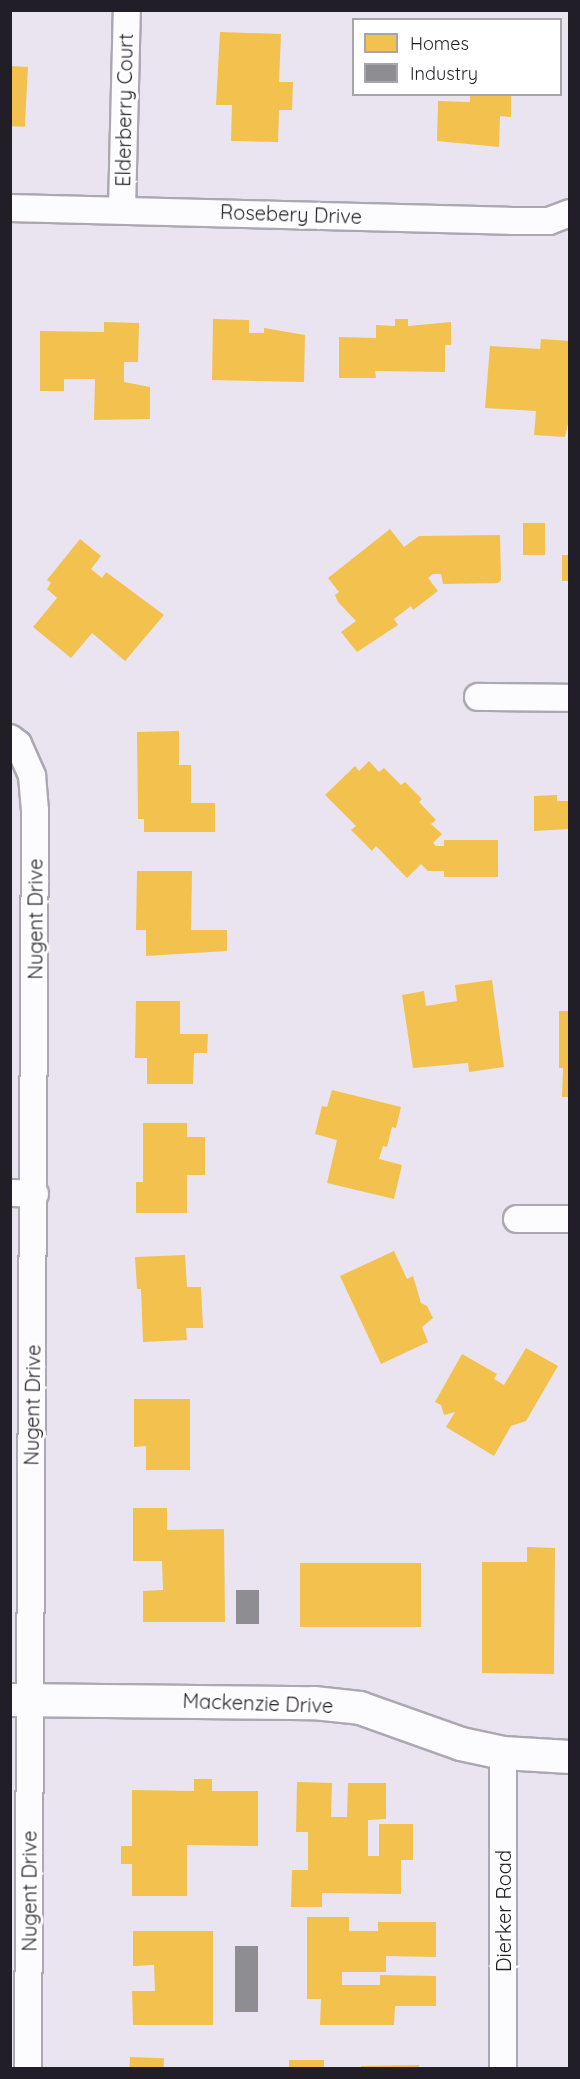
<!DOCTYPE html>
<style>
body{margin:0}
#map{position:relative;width:580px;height:2079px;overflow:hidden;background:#eae4f0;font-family:Quicksand,sans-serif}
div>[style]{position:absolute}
.homes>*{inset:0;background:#f2c14e;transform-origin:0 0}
.industry>*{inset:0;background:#8d8d92;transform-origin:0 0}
.roads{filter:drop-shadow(2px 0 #aca8b1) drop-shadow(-2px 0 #aca8b1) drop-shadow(0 2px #aca8b1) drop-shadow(0 -2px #aca8b1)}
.minor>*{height:26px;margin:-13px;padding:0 13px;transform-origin:13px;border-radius:13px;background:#fcfbfd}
.tertiary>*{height:32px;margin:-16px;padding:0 16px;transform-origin:16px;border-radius:16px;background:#fcfbfd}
span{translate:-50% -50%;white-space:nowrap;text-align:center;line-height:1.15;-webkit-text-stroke:6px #fff;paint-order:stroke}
.street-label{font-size:20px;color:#221e27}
.frame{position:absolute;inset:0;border:12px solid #221e27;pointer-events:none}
.legend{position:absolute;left:352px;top:18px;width:210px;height:78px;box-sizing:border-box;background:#fff;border:2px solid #a7a5a9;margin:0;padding:8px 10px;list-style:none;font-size:18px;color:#221e27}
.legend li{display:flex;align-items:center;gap:12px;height:30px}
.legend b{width:30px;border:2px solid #a7a5a9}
</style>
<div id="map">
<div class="homes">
<i style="clip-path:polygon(220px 32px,281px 34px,279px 82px,293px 82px,292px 110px,279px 110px,278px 142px,231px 141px,232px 105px,216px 105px)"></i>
<i style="left:10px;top:66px;width:18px;height:60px;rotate:3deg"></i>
<i style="clip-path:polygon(470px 94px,511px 94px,511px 117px,500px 116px,499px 147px,437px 141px,438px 101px,470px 102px)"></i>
<i style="clip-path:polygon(213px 319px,249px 320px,249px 333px,264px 333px,264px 328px,305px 335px,304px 382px,212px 380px)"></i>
<i style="clip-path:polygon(395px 319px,408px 319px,408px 326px,451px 322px,451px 345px,445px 345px,445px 372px,375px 371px,376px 378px,339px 378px,339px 337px,376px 338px,376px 325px,395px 326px)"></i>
<i style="clip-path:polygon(104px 322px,139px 323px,138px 362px,124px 362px,124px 382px,150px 387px,150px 419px,94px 420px,95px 379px,64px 379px,64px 391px,40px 391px,40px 331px,104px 332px)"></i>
<i style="clip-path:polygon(541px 339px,570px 341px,570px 414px,565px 437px,534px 435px,536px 411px,485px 408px,490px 346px,540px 349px)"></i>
<i style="left:545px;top:523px;width:32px;height:22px;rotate:90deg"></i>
<i style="clip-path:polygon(390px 529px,404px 547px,419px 536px,500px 535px,501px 580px,498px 583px,443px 584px,441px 574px,433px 574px,428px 578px,438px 591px,413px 610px,411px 606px,394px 619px,398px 625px,357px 652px,341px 632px,356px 621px,338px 602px,335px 595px,339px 592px,328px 578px)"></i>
<i style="clip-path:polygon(80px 539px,101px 556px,91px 569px,102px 578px,106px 572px,164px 615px,125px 661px,92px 633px,71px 658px,33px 627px,57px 598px,47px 589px,51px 583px,47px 580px)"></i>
<i style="left:562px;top:555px;width:8px;height:26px"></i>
<i style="clip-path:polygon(179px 731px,179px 765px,191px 765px,191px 803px,215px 803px,215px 832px,144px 832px,144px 819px,138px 819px,137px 732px)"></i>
<i style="clip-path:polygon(369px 761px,379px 772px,384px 768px,401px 785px,405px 782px,422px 799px,419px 802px,436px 820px,431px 824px,442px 834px,433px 843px,436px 846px,444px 846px,444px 840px,498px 840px,498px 877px,444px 877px,444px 871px,428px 871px,421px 864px,407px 878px,376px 846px,372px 851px,351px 830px,356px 826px,325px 795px,355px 766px,359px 771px)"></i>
<i style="clip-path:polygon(557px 795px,557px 801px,570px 801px,570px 829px,534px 831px,534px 796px)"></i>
<i style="clip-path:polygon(137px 871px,192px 871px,191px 930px,227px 930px,227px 951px,146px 956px,146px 930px,136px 930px)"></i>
<i style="clip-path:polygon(492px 980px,504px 1067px,469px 1072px,468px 1063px,413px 1068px,402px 995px,424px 991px,426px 1006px,457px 1001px,455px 985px)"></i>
<i style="clip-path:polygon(136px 1001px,180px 1001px,180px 1034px,208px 1034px,207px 1053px,194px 1053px,193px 1084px,147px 1084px,147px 1058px,135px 1058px)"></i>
<i style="clip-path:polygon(559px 1011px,570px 1011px,570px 1097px,562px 1097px,563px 1068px,559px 1068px)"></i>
<i style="clip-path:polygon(332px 1090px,401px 1107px,396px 1128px,392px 1127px,387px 1147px,383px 1146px,379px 1159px,402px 1165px,394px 1199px,327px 1183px,337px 1140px,315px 1134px,322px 1106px,327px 1107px)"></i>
<i style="clip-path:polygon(143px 1123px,187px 1123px,187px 1137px,205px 1137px,205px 1175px,187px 1175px,187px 1213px,136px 1213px,136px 1182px,143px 1182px)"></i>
<i style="clip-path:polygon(394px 1251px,407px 1279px,413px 1276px,421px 1303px,427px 1306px,433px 1318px,422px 1327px,428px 1342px,381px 1364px,340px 1276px)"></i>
<i style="clip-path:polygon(185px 1255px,187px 1287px,201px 1287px,203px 1328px,186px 1328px,187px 1340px,143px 1342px,141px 1289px,137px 1289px,135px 1257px)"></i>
<i style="clip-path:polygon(526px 1348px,558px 1366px,526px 1421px,511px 1426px,494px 1456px,446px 1427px,455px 1412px,444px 1415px,441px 1405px,435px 1402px,462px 1354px,497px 1374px,494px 1379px,504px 1385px)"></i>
<i style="clip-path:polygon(134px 1399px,190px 1399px,190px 1470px,146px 1470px,146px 1446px,134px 1447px)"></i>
<i style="clip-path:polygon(133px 1508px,167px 1508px,167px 1530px,224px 1529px,225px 1622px,143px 1622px,143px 1591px,163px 1590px,162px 1561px,133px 1561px)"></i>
<i style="clip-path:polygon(527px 1547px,555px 1548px,554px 1674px,482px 1673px,482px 1562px,527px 1562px)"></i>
<i style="left:300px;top:1563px;width:121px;height:64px"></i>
<i style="clip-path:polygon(194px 1779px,212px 1779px,212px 1791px,258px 1791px,258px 1846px,187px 1845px,187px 1896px,132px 1896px,132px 1864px,121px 1864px,121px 1846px,132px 1846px,132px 1790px,194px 1791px)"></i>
<i style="clip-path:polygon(297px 1782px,332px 1783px,331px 1817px,347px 1817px,348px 1783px,386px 1783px,386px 1819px,368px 1820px,368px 1856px,379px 1856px,379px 1824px,413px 1824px,413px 1860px,401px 1860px,401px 1894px,322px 1893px,322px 1907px,291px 1907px,292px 1870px,308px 1870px,308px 1832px,296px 1832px)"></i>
<i style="clip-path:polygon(307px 1917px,349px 1917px,349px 1931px,378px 1931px,378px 1922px,436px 1922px,436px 1957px,386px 1956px,386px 1972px,342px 1972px,342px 1985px,380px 1985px,380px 1975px,436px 1976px,436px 2006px,395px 2006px,394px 2025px,320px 2025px,321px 1999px,307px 1999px)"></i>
<i style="clip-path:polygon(133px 1931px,213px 1931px,213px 2025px,133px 2025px,132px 1991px,155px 1991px,154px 1965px,133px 1966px)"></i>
<i style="left:130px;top:2057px;width:34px;height:11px;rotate:2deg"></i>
<i style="left:289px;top:2060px;width:35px;height:8px"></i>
<i style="clip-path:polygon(419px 2065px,419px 2068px,361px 2068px,361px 2066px)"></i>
</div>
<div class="industry">
<i style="left:236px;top:1590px;width:23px;height:34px"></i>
<i style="left:235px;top:1946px;width:23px;height:66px"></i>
</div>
<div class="roads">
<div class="minor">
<i style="left:10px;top:208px;width:503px;rotate:1.48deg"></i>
<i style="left:513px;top:221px;width:36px"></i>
<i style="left:549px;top:221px;width:22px;rotate:-21deg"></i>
<i style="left:122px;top:209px;width:199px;rotate:-88.6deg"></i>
<i style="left:478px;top:697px;width:92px;rotate:0.6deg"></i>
<i style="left:10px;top:738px;width:10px;rotate:37deg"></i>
<i style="left:18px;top:744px;width:35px;rotate:66deg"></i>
<i style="left:32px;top:776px;width:35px;rotate:85deg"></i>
<i style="left:35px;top:811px;width:1257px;rotate:90.32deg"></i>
<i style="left:10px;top:1193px;width:25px;rotate:2deg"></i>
<i style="left:517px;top:1219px;width:53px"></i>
<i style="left:503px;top:1753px;width:315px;rotate:90deg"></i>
</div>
<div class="tertiary">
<i style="left:10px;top:1700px;width:304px;rotate:0.6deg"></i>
<i style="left:314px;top:1703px;width:46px;rotate:6.2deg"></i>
<i style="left:360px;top:1708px;width:107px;rotate:19.6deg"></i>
<i style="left:461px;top:1744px;width:43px;rotate:12.1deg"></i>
<i style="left:503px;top:1753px;width:67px;rotate:3.4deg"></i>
</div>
</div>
<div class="street-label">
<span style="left:124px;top:110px;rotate:-89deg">Elderberry Court</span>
<span style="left:291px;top:214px;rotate:2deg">Rosebery Drive</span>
<span style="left:35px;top:919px;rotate:-90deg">Nugent Drive</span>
<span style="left:32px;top:1405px;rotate:-89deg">Nugent Drive</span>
<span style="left:258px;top:1703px;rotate:2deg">Mackenzie Drive</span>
<span style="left:29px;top:1891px;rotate:-90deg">Nugent Drive</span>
<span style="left:503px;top:1911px;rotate:-90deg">Dierker Road</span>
</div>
<div class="frame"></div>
<ul class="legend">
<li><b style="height:16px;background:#f2c14e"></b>Homes</li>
<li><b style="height:16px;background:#8d8d92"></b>Industry</li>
</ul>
</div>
